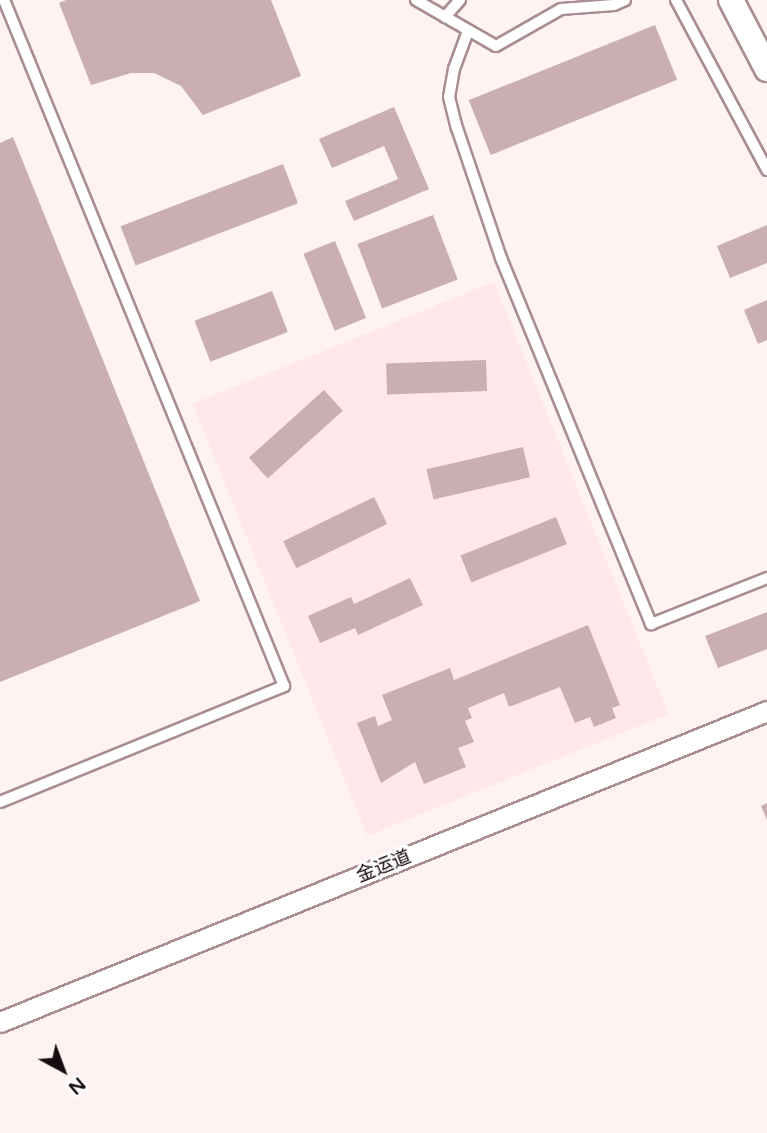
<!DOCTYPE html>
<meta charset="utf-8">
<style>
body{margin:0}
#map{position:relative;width:767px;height:1133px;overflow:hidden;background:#fef2f3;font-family:"Varela Round","Noto Sans SC",sans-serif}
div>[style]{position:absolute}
.built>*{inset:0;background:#ffe7ea;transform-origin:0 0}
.building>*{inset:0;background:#caaeb2;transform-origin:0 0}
.roads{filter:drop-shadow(2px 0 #a88d91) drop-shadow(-2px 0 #a88d91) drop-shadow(0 2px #a88d91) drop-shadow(0 -2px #a88d91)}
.service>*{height:10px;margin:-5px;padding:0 5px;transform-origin:5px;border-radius:5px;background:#fff}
.minor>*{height:19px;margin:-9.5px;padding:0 9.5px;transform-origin:9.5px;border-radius:9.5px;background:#fff}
.tertiary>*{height:24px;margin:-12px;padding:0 12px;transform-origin:12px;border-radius:12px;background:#fff}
span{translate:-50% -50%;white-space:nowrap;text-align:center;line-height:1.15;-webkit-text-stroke:6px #fff;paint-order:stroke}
.street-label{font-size:19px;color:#160c0e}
.north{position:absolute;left:28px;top:1035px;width:70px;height:70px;-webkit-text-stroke:5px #fff;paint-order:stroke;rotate:139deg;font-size:19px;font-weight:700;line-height:28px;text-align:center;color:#160c0e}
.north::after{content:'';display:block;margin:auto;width:24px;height:32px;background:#160c0e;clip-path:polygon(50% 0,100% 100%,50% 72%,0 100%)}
</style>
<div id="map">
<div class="built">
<i style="left:494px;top:282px;width:466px;height:325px;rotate:68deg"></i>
</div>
<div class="building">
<i style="clip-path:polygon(66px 0,271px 0,301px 76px,203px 115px,181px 86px,154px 73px,131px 73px,91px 85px,59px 3px)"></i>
<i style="left:655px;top:25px;width:59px;height:201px;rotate:68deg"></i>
<i style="clip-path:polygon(394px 107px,429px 189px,354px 221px,345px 201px,398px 179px,384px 146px,332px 168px,319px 139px)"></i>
<i style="clip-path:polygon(13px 137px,200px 601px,0 682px,0 143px)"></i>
<i style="left:283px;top:164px;width:42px;height:174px;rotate:69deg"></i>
<i style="left:433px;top:215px;width:69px;height:81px;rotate:69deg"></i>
<i style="clip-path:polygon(767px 225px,767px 263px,730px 278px,717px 246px)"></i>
<i style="left:335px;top:241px;width:83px;height:34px;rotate:68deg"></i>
<i style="left:272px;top:291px;width:44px;height:83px;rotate:69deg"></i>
<i style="clip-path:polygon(767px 300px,767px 340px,758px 344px,744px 310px)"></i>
<i style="left:486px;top:360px;width:31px;height:100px;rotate:88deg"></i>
<i style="left:324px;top:390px;width:28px;height:101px;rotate:48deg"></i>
<i style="left:523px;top:447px;width:31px;height:99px;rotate:77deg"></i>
<i style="left:374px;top:497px;width:30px;height:101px;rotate:64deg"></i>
<i style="left:556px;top:517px;width:29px;height:103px;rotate:68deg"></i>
<i style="clip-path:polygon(410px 578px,423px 605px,358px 635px,355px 628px,320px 643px,308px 616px,351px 597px,354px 604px)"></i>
<i style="clip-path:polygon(767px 612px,767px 649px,718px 668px,705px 636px)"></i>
<i style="clip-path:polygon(588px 625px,620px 705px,612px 708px,616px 718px,594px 727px,590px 717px,575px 723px,560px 687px,509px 707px,504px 693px,468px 708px,472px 718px,465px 721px,474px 742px,458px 748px,466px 767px,424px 784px,415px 762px,381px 783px,357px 723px,375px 716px,378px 726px,392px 720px,382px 695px,450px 668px,454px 680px)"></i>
<i style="clip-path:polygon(767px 803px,767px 820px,761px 806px)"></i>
</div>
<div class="roads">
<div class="service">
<i style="left:416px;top:0;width:92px;rotate:29.9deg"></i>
<i style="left:496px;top:46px;width:75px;rotate:-29.6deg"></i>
<i style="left:561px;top:9px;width:53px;rotate:-4.3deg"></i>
<i style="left:614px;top:5px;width:12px;rotate:-24deg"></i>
<i style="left:676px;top:0;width:193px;rotate:61.8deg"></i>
<i style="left:445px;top:17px;width:23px;rotate:-49deg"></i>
<i style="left:468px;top:31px;width:40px;rotate:110.2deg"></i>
<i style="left:454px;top:69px;width:28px;rotate:100deg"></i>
<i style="left:449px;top:97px;width:32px;rotate:76deg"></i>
<i style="left:457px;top:128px;width:137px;rotate:71.3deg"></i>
<i style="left:501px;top:258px;width:396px;rotate:67.7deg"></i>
<i style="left:651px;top:624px;width:125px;rotate:-21.6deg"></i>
<i style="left:0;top:802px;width:307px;rotate:-22.2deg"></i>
<i style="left:284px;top:686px;width:741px;rotate:-112.2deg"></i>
</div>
<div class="minor">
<i style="left:0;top:1022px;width:828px;rotate:-22.07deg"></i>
</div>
<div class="tertiary">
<i style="left:731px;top:0;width:78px;rotate:62.4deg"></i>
</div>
</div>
<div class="street-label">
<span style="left:384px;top:867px;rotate:-22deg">金运道</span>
</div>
<div class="north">N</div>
</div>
